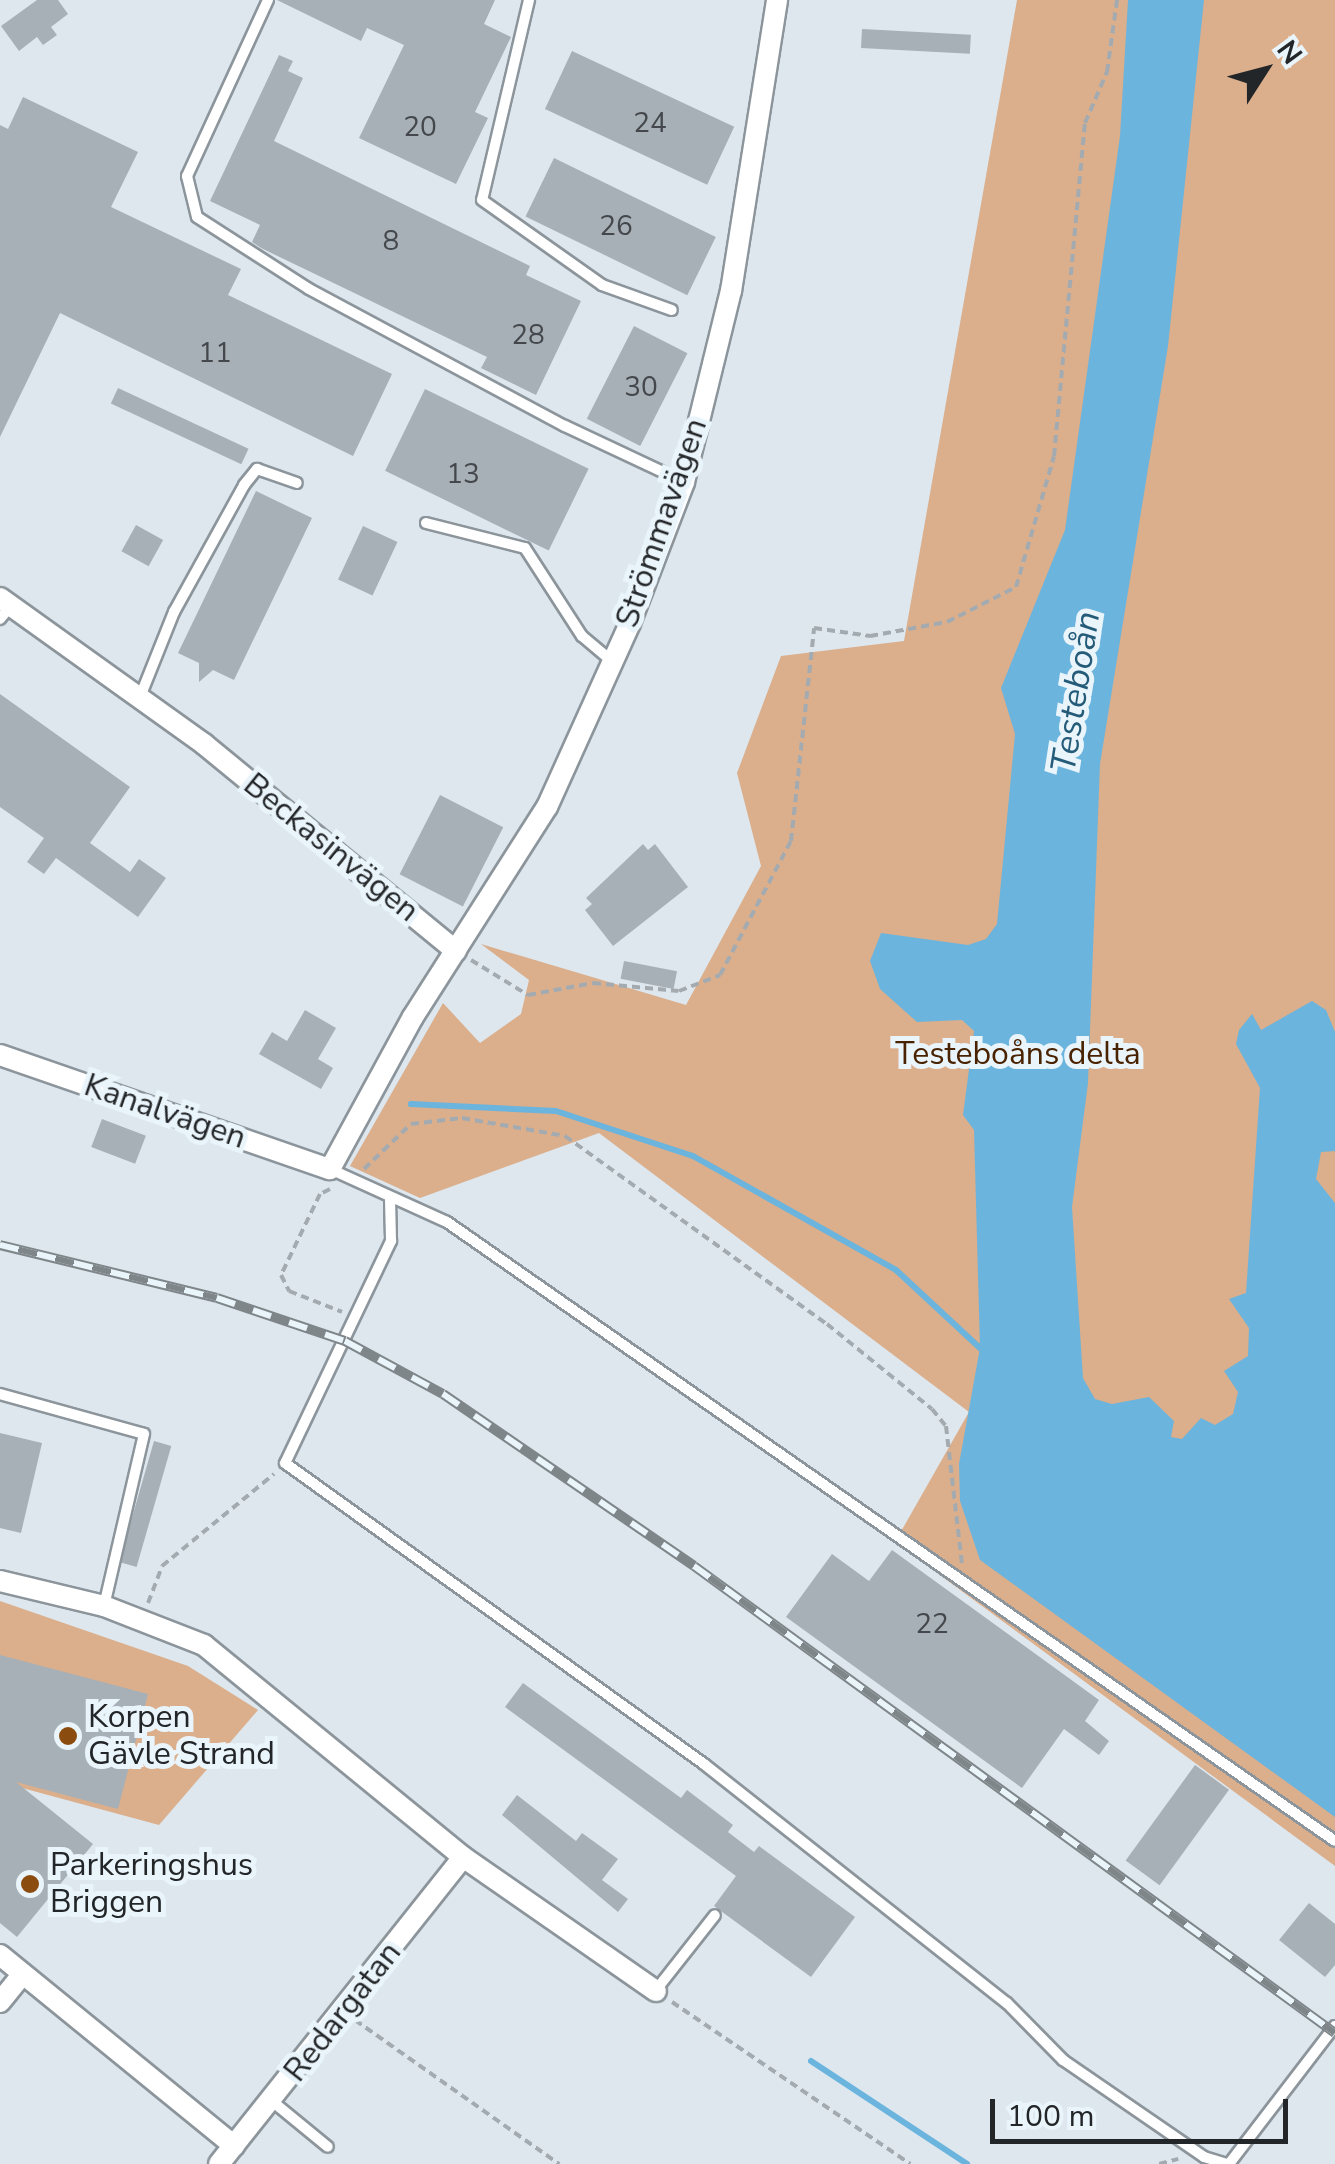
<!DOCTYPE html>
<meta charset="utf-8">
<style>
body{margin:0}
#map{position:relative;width:1335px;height:2164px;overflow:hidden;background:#dde7ed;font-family:"Nunito Sans",sans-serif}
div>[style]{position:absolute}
.green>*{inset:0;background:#dbae8c}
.water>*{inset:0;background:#6bb4dd}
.stream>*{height:6px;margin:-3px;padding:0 3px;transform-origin:3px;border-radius:3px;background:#6bb4dd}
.building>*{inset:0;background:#a7b0b6;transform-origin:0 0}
.path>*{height:4px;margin-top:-2px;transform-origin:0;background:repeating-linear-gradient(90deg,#a4abb0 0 8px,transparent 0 13px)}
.roads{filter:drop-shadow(2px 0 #8c959b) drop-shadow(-2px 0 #8c959b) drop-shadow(0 2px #8c959b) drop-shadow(0 -2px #8c959b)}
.lane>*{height:10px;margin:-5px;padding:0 5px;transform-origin:5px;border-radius:5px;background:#fff}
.street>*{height:20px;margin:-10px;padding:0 10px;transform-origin:10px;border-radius:10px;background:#fff}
.rail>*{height:10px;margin-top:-5px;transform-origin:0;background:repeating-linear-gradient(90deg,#eaf4fb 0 19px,#7f868a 0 38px);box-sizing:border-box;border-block:2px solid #7f868a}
.dots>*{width:28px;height:28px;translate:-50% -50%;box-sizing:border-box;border:5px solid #eaf4fb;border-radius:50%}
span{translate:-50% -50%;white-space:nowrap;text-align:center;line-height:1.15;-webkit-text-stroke:10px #eaf4fb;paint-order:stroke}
.number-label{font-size:28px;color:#44484c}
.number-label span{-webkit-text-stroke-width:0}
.street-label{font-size:32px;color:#232628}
.park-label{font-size:32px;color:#492200}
.poi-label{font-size:32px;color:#232628}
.left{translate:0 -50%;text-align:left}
.water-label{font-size:35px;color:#245b79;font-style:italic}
.north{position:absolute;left:1215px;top:20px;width:100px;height:100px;-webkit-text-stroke:8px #eaf4fb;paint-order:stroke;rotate:54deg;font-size:28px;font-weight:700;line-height:40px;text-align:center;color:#232628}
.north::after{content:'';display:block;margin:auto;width:35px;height:45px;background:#232628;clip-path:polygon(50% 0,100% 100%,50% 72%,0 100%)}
.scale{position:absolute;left:990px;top:2099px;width:298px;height:45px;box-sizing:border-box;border:5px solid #232628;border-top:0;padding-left:12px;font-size:30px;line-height:35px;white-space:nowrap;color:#232628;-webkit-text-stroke:8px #eaf4fb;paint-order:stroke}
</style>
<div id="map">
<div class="green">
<i style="clip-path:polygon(1017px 0,1335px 0,1335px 1866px,895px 1542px,969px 1412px,599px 1133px,420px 1198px,350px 1166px,443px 1003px,480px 1043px,521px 1014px,529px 980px,481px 944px,686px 1005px,761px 866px,737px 773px,781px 656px,904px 641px)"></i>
<i style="clip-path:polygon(0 1601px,188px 1666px,258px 1710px,159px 1825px,0 1782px)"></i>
</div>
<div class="water">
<i style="clip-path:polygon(1128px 0,1204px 0,1168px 346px,1100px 764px,1088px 1083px,1072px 1207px,1083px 1378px,1095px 1399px,1112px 1404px,1149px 1397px,1174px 1421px,1171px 1437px,1182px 1439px,1201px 1418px,1215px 1425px,1233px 1414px,1238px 1392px,1224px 1371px,1248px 1356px,1249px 1328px,1229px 1299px,1246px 1293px,1260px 1088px,1236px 1044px,1239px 1030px,1252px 1014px,1261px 1030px,1312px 1001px,1326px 1010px,1335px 1032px,1335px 1151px,1321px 1152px,1316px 1179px,1335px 1203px,1335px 1817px,980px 1560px,960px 1501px,959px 1464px,980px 1348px,974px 1130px,963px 1115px,974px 1031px,962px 1020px,917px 1022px,880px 989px,870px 961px,881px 933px,968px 945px,986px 939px,997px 924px,1015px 734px,1001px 688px,1065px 530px,1120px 136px)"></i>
</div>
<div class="stream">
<i style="left:411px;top:1104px;width:145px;rotate:2.8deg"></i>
<i style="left:556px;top:1111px;width:144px;rotate:18.2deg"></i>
<i style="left:693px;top:1156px;width:233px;rotate:29.3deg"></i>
<i style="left:896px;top:1270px;width:115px;rotate:42.9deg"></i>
<i style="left:811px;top:2061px;width:187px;rotate:33.4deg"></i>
</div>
<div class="building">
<i style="clip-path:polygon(37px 0,58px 0,68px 14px,51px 27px,57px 35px,43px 45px,37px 37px,19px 51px,1px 26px)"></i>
<i style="clip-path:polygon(277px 0,495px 0,484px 24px,511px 37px,475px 112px,488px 118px,456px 184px,359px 138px,404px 45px,367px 28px,361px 41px)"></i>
<i style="left:862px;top:29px;width:109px;height:19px;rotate:3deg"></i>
<i style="left:572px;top:51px;width:179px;height:64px;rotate:25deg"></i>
<i style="clip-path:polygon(279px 55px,293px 61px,288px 71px,303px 78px,274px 141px,530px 266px,526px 275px,581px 301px,536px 395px,481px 368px,487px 357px,261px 248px,252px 242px,260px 225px,210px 201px)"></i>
<i style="clip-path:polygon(23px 97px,138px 152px,111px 207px,241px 269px,228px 295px,392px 374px,353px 456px,60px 313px,0 437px,0 125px,8px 129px)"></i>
<i style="left:554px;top:158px;width:180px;height:65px;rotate:26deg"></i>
<i style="left:634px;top:326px;width:60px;height:104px;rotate:27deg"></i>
<i style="left:118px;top:388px;width:144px;height:17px;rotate:25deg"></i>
<i style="left:425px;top:389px;width:182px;height:91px;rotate:26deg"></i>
<i style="clip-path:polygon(256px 491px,312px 518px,234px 680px,213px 670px,199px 682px,199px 663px,178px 653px)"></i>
<i style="left:136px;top:525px;width:31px;height:30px;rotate:29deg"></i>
<i style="left:363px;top:526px;width:38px;height:59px;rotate:25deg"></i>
<i style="clip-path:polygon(0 694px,130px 787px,90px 843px,130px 872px,139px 859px,166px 878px,138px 917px,56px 858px,44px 874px,27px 862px,44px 838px,0 807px)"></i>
<i style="left:440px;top:795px;width:71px;height:89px;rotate:27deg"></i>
<i style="clip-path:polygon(643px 844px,648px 850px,655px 844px,688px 887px,613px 946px,585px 910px,592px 904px,586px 898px)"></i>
<i style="left:624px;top:961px;width:54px;height:18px;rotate:11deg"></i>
<i style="clip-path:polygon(305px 1010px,336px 1028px,318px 1059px,333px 1068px,321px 1089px,259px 1054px,272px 1032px,287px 1041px)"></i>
<i style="left:102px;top:1119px;width:47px;height:30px;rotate:21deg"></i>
<i style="clip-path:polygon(0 1433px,42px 1443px,21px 1533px,0 1528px)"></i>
<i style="left:154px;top:1441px;width:18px;height:126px;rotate:16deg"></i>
<i style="clip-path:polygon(892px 1550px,1099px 1700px,1085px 1721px,1109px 1741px,1099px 1755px,1064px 1729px,1022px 1788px,786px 1617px,832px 1554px,869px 1581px)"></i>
<i style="clip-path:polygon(0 1655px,148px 1694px,118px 1809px,16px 1782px,93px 1844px,17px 1937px,0 1923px)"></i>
<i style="clip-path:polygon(523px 1683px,681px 1798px,687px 1790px,733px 1825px,728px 1832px,754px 1852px,759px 1846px,855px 1917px,811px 1977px,714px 1906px,736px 1876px,505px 1707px)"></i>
<i style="left:1195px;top:1765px;width:42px;height:118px;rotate:36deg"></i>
<i style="clip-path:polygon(517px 1795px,576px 1841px,582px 1833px,618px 1859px,602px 1880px,628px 1899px,618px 1912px,502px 1815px)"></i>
<i style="clip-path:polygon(1309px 1903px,1335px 1924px,1335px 1965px,1325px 1977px,1279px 1940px)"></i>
</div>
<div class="path">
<i style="left:471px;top:960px;width:67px;rotate:31.6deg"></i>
<i style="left:528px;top:995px;width:66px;rotate:-10.5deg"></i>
<i style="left:593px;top:983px;width:86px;rotate:5.3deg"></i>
<i style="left:679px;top:991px;width:44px;rotate:-21.3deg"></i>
<i style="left:720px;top:975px;width:152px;rotate:-62.1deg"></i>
<i style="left:791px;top:841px;width:214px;rotate:-83.8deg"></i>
<i style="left:814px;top:628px;width:57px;rotate:8.1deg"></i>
<i style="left:870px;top:636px;width:78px;rotate:-10.3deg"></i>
<i style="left:947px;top:622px;width:77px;rotate:-26.9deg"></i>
<i style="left:1016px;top:587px;width:136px;rotate:-73.8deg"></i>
<i style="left:1054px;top:456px;width:334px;rotate:-84.7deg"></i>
<i style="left:1085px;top:123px;width:56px;rotate:-66.7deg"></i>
<i style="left:1107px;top:72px;width:73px;rotate:-82.1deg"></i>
<i style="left:364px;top:1169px;width:65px;rotate:-43.8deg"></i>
<i style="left:411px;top:1124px;width:51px;rotate:-6.7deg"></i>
<i style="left:462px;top:1118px;width:105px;rotate:9.9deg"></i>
<i style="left:565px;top:1136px;width:322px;rotate:35.7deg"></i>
<i style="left:827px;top:1324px;width:135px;rotate:39deg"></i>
<i style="left:932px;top:1409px;width:22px;rotate:51deg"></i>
<i style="left:946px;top:1426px;width:139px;rotate:83.4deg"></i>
<i style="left:330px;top:1189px;width:11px;rotate:153deg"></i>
<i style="left:320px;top:1194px;width:90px;rotate:115.7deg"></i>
<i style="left:281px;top:1275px;width:18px;rotate:63deg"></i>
<i style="left:289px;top:1291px;width:57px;rotate:21.6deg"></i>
<i style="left:148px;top:1603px;width:40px;rotate:-69deg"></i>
<i style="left:162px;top:1566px;width:145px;rotate:-39.4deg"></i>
<i style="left:672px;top:2002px;width:288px;rotate:34.2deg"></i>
<i style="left:355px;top:2020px;width:250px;rotate:35.2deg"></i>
<i style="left:1159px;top:2164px;width:20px;rotate:-15deg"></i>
</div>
<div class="roads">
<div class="lane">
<i style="left:268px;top:0;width:194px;rotate:114.7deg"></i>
<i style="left:187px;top:176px;width:42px;rotate:76.3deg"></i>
<i style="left:197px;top:217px;width:133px;rotate:32.7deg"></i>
<i style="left:309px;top:289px;width:290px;rotate:28.2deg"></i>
<i style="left:565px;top:426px;width:132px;rotate:25.2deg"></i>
<i style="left:529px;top:0;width:205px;rotate:103.2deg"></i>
<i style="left:482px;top:200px;width:147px;rotate:35.3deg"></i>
<i style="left:602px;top:285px;width:74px;rotate:19.7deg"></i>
<i style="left:426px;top:523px;width:102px;rotate:14.2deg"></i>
<i style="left:525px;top:548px;width:105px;rotate:57.1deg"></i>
<i style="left:582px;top:636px;width:39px;rotate:40deg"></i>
<i style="left:0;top:619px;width:17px;rotate:-50deg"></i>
<i style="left:140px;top:697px;width:92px;rotate:-68.2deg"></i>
<i style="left:174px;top:612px;width:145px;rotate:-61.1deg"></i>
<i style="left:244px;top:485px;width:21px;rotate:-51deg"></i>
<i style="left:257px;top:469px;width:42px;rotate:19.3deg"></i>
<i style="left:330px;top:1169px;width:128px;rotate:24.4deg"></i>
<i style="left:447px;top:1222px;width:1082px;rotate:34.88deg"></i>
<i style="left:390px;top:1199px;width:42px;rotate:88.6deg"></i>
<i style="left:391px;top:1241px;width:246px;rotate:115.5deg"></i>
<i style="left:285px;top:1463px;width:516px;rotate:35.69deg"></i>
<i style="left:704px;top:1764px;width:386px;rotate:38.3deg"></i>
<i style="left:1007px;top:2003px;width:80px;rotate:45.5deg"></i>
<i style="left:1063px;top:2060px;width:171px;rotate:34.5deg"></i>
<i style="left:1204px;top:2157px;width:24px;rotate:17deg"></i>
<i style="left:0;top:1394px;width:149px;rotate:15.5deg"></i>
<i style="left:144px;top:1434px;width:177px;rotate:103.1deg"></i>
<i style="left:656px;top:1990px;width:95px;rotate:-51.8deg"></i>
<i style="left:272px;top:2101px;width:72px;rotate:39.4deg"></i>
<i style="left:1229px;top:2164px;width:174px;rotate:-52.5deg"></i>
</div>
<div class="street">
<i style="left:0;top:598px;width:251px;rotate:35.6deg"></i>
<i style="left:204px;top:744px;width:326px;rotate:39.4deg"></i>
<i style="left:0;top:1055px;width:349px;rotate:19.1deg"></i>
<i style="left:330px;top:1169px;width:173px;rotate:-61.4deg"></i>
<i style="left:413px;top:1017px;width:249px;rotate:-57.5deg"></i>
<i style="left:547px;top:807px;width:202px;rotate:-65.7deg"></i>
<i style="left:630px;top:623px;width:151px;rotate:-69deg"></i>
<i style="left:684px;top:482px;width:197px;rotate:-76.2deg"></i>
<i style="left:731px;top:291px;width:295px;rotate:-81deg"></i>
<i style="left:0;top:1581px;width:107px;rotate:13.5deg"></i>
<i style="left:104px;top:1606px;width:107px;rotate:21.3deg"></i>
<i style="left:204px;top:1645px;width:335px;rotate:39.3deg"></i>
<i style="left:463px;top:1857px;width:235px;rotate:34.8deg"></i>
<i style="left:0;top:1955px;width:302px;rotate:39.2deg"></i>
<i style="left:0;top:2002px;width:36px;rotate:-51deg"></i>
<i style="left:219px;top:2164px;width:392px;rotate:-51.5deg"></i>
</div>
</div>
<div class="rail">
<i style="left:0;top:1245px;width:223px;rotate:13.7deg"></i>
<i style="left:217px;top:1298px;width:135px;rotate:18.6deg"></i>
<i style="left:345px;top:1341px;width:111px;rotate:28.4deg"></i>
<i style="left:443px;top:1394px;width:304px;rotate:34.4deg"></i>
<i style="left:694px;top:1566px;width:793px;rotate:36.08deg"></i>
</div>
<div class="dots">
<i style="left:68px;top:1736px;background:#8a4c0f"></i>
<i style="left:30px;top:1884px;background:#8a4c0f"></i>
</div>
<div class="number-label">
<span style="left:650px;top:123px">24</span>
<span style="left:420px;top:127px">20</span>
<span style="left:616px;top:226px">26</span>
<span style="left:391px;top:241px">8</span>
<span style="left:528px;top:335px">28</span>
<span style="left:215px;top:353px">11</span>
<span style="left:641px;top:387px">30</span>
<span style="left:463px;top:474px">13</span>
<span style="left:932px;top:1624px">22</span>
</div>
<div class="street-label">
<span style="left:662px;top:523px;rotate:-71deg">Strömmavägen</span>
<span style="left:331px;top:848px;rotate:39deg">Beckasinvägen</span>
<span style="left:165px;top:1112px;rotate:19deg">Kanalvägen</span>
<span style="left:343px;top:2012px;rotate:-52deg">Redargatan</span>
</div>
<div class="park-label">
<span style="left:1018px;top:1054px">Testeboåns delta</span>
</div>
<div class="poi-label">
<span class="left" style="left:88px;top:1736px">Korpen<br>Gävle Strand</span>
<span class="left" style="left:50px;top:1884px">Parkeringshus<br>Briggen</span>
</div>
<div class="water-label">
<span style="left:1076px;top:692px;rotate:-81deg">Testeboån</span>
</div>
<div class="north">N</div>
<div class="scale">100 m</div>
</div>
